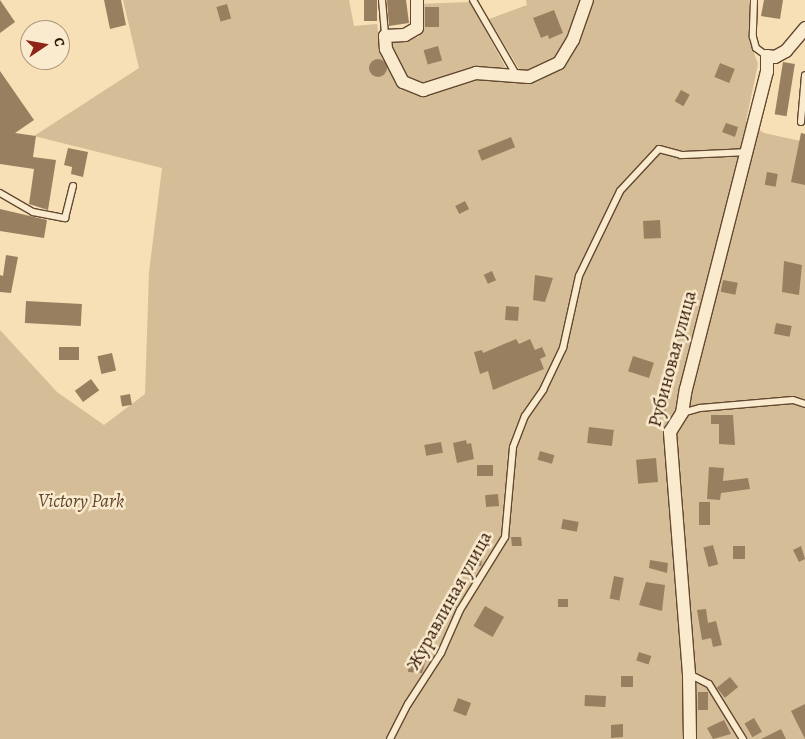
<!DOCTYPE html>
<meta charset="utf-8">
<style>
body{margin:0}
#map{position:relative;width:805px;height:739px;overflow:hidden;background:#f7e0b5;font-family:Alegreya,serif}
div>[style]{position:absolute}
.green>*{inset:0;background:#d5bd97}
.building>*{inset:0;background:#987f60;transform-origin:0 0}
.round{border-radius:50%}
.roads{filter:drop-shadow(1px 0 #624830) drop-shadow(-1px 0 #624830) drop-shadow(0 1px #624830) drop-shadow(0 -1px #624830)}
.service>*{height:6px;margin:-3px;padding:0 3px;transform-origin:3px;border-radius:3px;background:#faebcf}
.minor>*{height:12px;margin:-6px;padding:0 6px;transform-origin:6px;border-radius:6px;background:#faebcf}
span{translate:-50% -50%;white-space:nowrap;text-align:center;line-height:1.15;-webkit-text-stroke:5px #faebcf;paint-order:stroke}
.street-label{font-size:19px;color:#311503}
.park-label{font-size:19px;color:#62472f;font-style:italic}
.north{position:absolute;left:20px;top:20px;width:50px;height:50px;box-sizing:border-box;background:#faebcf;border:1px solid #aa957d;border-radius:50%;rotate:78deg;font-size:14px;font-weight:700;line-height:20px;text-align:center;color:#311503}
.north::after{content:'';display:block;margin:auto;width:18px;height:22px;background:#8f2418;clip-path:polygon(50% 0,100% 100%,50% 72%,0 100%)}
</style>
<div id="map">
<div class="green">
<i style="clip-path:polygon(123px 0,349px 0,354px 26px,377px 24px,379px 39px,415px 91px,475px 77px,521px 72px,489px 19px,527px 5px,526px 0,749px 0,749px 39px,758px 64px,746px 121px,764px 133px,805px 142px,805px 739px,0 739px,0 330px,57px 392px,104px 425px,145px 394px,149px 272px,162px 168px,34px 136px,139px 68px)"></i>
<i style="clip-path:polygon(470px 2px,508px 72px,424px 85px,405px 78px,390px 44px,392px 40px,419px 37px,419px 4px)"></i>
</div>
<div class="building">
<i style="clip-path:polygon(0 0,15px 22px,0 33px)"></i>
<i style="clip-path:polygon(104px 0,121px 0,126px 25px,110px 29px)"></i>
<i style="left:364px;top:0;width:13px;height:21px"></i>
<i style="clip-path:polygon(387px 0,406px 0,409px 23px,389px 26px)"></i>
<i style="clip-path:polygon(764px 0,783px 0,780px 19px,761px 16px)"></i>
<i style="left:227px;top:4px;width:15px;height:11px;rotate:74deg"></i>
<i style="left:425px;top:7px;width:14px;height:20px"></i>
<i style="clip-path:polygon(554px 10px,563px 33px,549px 39px,548px 35px,541px 38px,533px 18px)"></i>
<i style="left:438px;top:46px;width:15px;height:15px;rotate:74deg"></i>
<i class="round" style="left:369px;top:59px;width:18px;height:18px"></i>
<i style="left:783px;top:62px;width:12px;height:53px;rotate:9deg"></i>
<i style="left:720px;top:63px;width:16px;height:15px;rotate:22deg"></i>
<i style="clip-path:polygon(0 71px,34px 120px,15px 133px,36px 136px,33px 157px,56px 160px,48px 210px,29px 204px,34px 169px,0 164px)"></i>
<i style="left:681px;top:90px;width:10px;height:13px;rotate:29deg"></i>
<i style="clip-path:polygon(726px 123px,738px 127px,735px 137px,722px 132px)"></i>
<i style="clip-path:polygon(801px 133px,805px 134px,805px 185px,791px 182px)"></i>
<i style="left:511px;top:137px;width:11px;height:36px;rotate:68deg"></i>
<i style="clip-path:polygon(68px 148px,88px 152px,83px 177px,71px 174px,72px 167px,64px 165px)"></i>
<i style="left:767px;top:172px;width:11px;height:13px;rotate:10deg"></i>
<i style="left:465px;top:201px;width:9px;height:11px;rotate:63deg"></i>
<i style="clip-path:polygon(0 209px,47px 220px,44px 238px,0 231px)"></i>
<i style="left:660px;top:220px;width:18px;height:17px;rotate:87deg"></i>
<i style="clip-path:polygon(6px 255px,18px 257px,11px 293px,0 292px,0 275px,3px 276px)"></i>
<i style="clip-path:polygon(784px 261px,802px 265px,799px 295px,782px 292px)"></i>
<i style="left:492px;top:271px;width:10px;height:9px;rotate:66deg"></i>
<i style="clip-path:polygon(535px 275px,553px 278px,545px 302px,533px 300px)"></i>
<i style="left:723px;top:280px;width:15px;height:12px;rotate:11deg"></i>
<i style="left:26px;top:301px;width:56px;height:22px;rotate:3deg"></i>
<i style="left:506px;top:306px;width:13px;height:14px;rotate:4deg"></i>
<i style="left:776px;top:323px;width:16px;height:11px;rotate:11deg"></i>
<i style="clip-path:polygon(516px 339px,519px 344px,530px 339px,535px 350px,542px 347px,546px 356px,540px 359px,544px 369px,493px 390px,488px 371px,480px 374px,474px 352px,482px 350px,483px 353px)"></i>
<i style="left:59px;top:347px;width:20px;height:13px"></i>
<i style="left:112px;top:353px;width:18px;height:15px;rotate:77deg"></i>
<i style="left:633px;top:356px;width:22px;height:16px;rotate:18deg"></i>
<i style="left:91px;top:379px;width:14px;height:20px;rotate:54deg"></i>
<i style="left:662px;top:386px;width:9px;height:26px;rotate:13deg"></i>
<i style="left:130px;top:394px;width:11px;height:10px;rotate:80deg"></i>
<i style="clip-path:polygon(711px 415px,733px 415px,735px 445px,719px 444px,719px 424px,711px 424px)"></i>
<i style="left:589px;top:427px;width:25px;height:16px;rotate:7deg"></i>
<i style="clip-path:polygon(466px 440px,467px 444px,471px 443px,474px 459px,457px 463px,453px 443px)"></i>
<i style="left:441px;top:442px;width:11px;height:17px;rotate:80deg"></i>
<i style="left:540px;top:451px;width:15px;height:9px;rotate:16deg"></i>
<i style="left:656px;top:458px;width:24px;height:20px;rotate:85deg"></i>
<i style="left:477px;top:465px;width:16px;height:11px"></i>
<i style="clip-path:polygon(709px 467px,724px 468px,723px 481px,748px 478px,750px 489px,721px 493px,720px 500px,707px 499px)"></i>
<i style="left:498px;top:494px;width:12px;height:13px;rotate:85deg"></i>
<i style="left:699px;top:502px;width:11px;height:23px"></i>
<i style="left:563px;top:519px;width:16px;height:10px;rotate:11deg"></i>
<i style="clip-path:polygon(511px 537px,521px 537px,522px 546px,512px 546px)"></i>
<i style="left:713px;top:545px;width:20px;height:10px;rotate:75deg"></i>
<i style="left:733px;top:546px;width:12px;height:13px"></i>
<i style="clip-path:polygon(801px 546px,805px 559px,799px 562px,793px 550px)"></i>
<i style="left:473px;top:550px;width:10px;height:15px;rotate:6deg"></i>
<i style="clip-path:polygon(650px 560px,668px 563px,667px 573px,649px 568px)"></i>
<i style="left:614px;top:576px;width:10px;height:23px;rotate:11deg"></i>
<i style="clip-path:polygon(646px 582px,665px 585px,662px 611px,639px 605px)"></i>
<i style="left:558px;top:599px;width:10px;height:8px"></i>
<i style="left:485px;top:606px;width:22px;height:23px;rotate:30deg"></i>
<i style="clip-path:polygon(706px 609px,708px 623px,716px 621px,722px 645px,713px 647px,711px 638px,702px 640px,697px 610px)"></i>
<i style="left:436px;top:620px;width:9px;height:12px;rotate:21deg"></i>
<i style="left:639px;top:652px;width:13px;height:9px;rotate:18deg"></i>
<i style="clip-path:polygon(409px 653px,428px 654px,422px 673px,408px 672px)"></i>
<i style="left:621px;top:676px;width:12px;height:11px"></i>
<i style="left:730px;top:677px;width:13px;height:17px;rotate:51deg"></i>
<i style="left:698px;top:692px;width:10px;height:18px"></i>
<i style="left:585px;top:695px;width:21px;height:11px;rotate:3deg"></i>
<i style="left:458px;top:698px;width:14px;height:14px;rotate:21deg"></i>
<i style="clip-path:polygon(805px 704px,805px 739px,791px 711px)"></i>
<i style="left:754px;top:718px;width:16px;height:11px;rotate:60deg"></i>
<i style="clip-path:polygon(724px 720px,731px 734px,713px 739px,707px 728px)"></i>
<i style="clip-path:polygon(623px 724px,623px 737px,611px 738px,611px 725px)"></i>
<i style="clip-path:polygon(781px 729px,786px 739px,761px 739px)"></i>
</div>
<div class="roads">
<div class="service">
<i style="left:382px;top:0;width:36px;rotate:85deg"></i>
<i style="left:473px;top:0;width:88px;rotate:59.9deg"></i>
<i style="left:754px;top:0;width:37px;rotate:92deg"></i>
<i style="left:753px;top:37px;width:11px;rotate:75deg"></i>
<i style="left:756px;top:48px;width:14px;rotate:36deg"></i>
<i style="left:801px;top:122px;width:47px;rotate:-85.1deg"></i>
<i style="left:0;top:193px;width:38px;rotate:30deg"></i>
<i style="left:33px;top:212px;width:33px;rotate:11deg"></i>
<i style="left:65px;top:218px;width:33px;rotate:-76deg"></i>
<i style="left:682px;top:413px;width:19px;rotate:-16deg"></i>
<i style="left:700px;top:408px;width:93px;rotate:-4.9deg"></i>
<i style="left:793px;top:400px;width:13px;rotate:18deg"></i>
<i style="left:689px;top:674px;width:22px;rotate:27deg"></i>
<i style="left:709px;top:684px;width:65px;rotate:58.3deg"></i>
<i style="left:390px;top:739px;width:39px;rotate:-63deg"></i>
<i style="left:408px;top:704px;width:61px;rotate:-57.1deg"></i>
<i style="left:441px;top:653px;width:47px;rotate:-66.2deg"></i>
<i style="left:460px;top:610px;width:86px;rotate:-58.3deg"></i>
<i style="left:505px;top:537px;width:90px;rotate:-84.9deg"></i>
<i style="left:513px;top:447px;width:33px;rotate:-69deg"></i>
<i style="left:525px;top:416px;width:32px;rotate:-55deg"></i>
<i style="left:543px;top:390px;width:47px;rotate:-64.5deg"></i>
<i style="left:563px;top:348px;width:74px;rotate:-77.5deg"></i>
<i style="left:579px;top:276px;width:94px;rotate:-64.2deg"></i>
<i style="left:620px;top:191px;width:57px;rotate:-47.1deg"></i>
<i style="left:659px;top:149px;width:23px;rotate:15deg"></i>
<i style="left:681px;top:155px;width:65px;rotate:-2.6deg"></i>
</div>
<div class="minor">
<i style="left:417px;top:0;width:28px;rotate:90deg"></i>
<i style="left:417px;top:28px;width:14px;rotate:150deg"></i>
<i style="left:405px;top:35px;width:20px;rotate:177deg"></i>
<i style="left:385px;top:36px;width:13px;rotate:86deg"></i>
<i style="left:386px;top:49px;width:37px;rotate:63deg"></i>
<i style="left:403px;top:82px;width:22px;rotate:22deg"></i>
<i style="left:423px;top:90px;width:56px;rotate:-17.8deg"></i>
<i style="left:476px;top:73px;width:53px;rotate:4.3deg"></i>
<i style="left:529px;top:77px;width:33px;rotate:-25deg"></i>
<i style="left:559px;top:63px;width:27px;rotate:-59deg"></i>
<i style="left:573px;top:40px;width:42px;rotate:-70.7deg"></i>
<i style="left:690px;top:739px;width:65px;rotate:-90.9deg"></i>
<i style="left:689px;top:674px;width:243px;rotate:-94.5deg"></i>
<i style="left:670px;top:432px;width:22px;rotate:-58deg"></i>
<i style="left:682px;top:413px;width:24px;rotate:-81deg"></i>
<i style="left:686px;top:389px;width:327px;rotate:-75.7deg"></i>
<i style="left:767px;top:72px;width:16px;rotate:-90deg"></i>
<i style="left:767px;top:56px;width:8px;rotate:7deg"></i>
<i style="left:775px;top:57px;width:13px;rotate:-29deg"></i>
<i style="left:786px;top:51px;width:30px;rotate:-50deg"></i>
</div>
</div>
<div class="street-label">
<span style="left:673px;top:359px;rotate:-75deg">Рубиновая улица</span>
<span style="left:450px;top:601px;rotate:-61deg">Журавлиная улица</span>
</div>
<div class="park-label">
<span style="left:81px;top:502px">Victory Park</span>
</div>
<div class="north">С</div>
</div>
